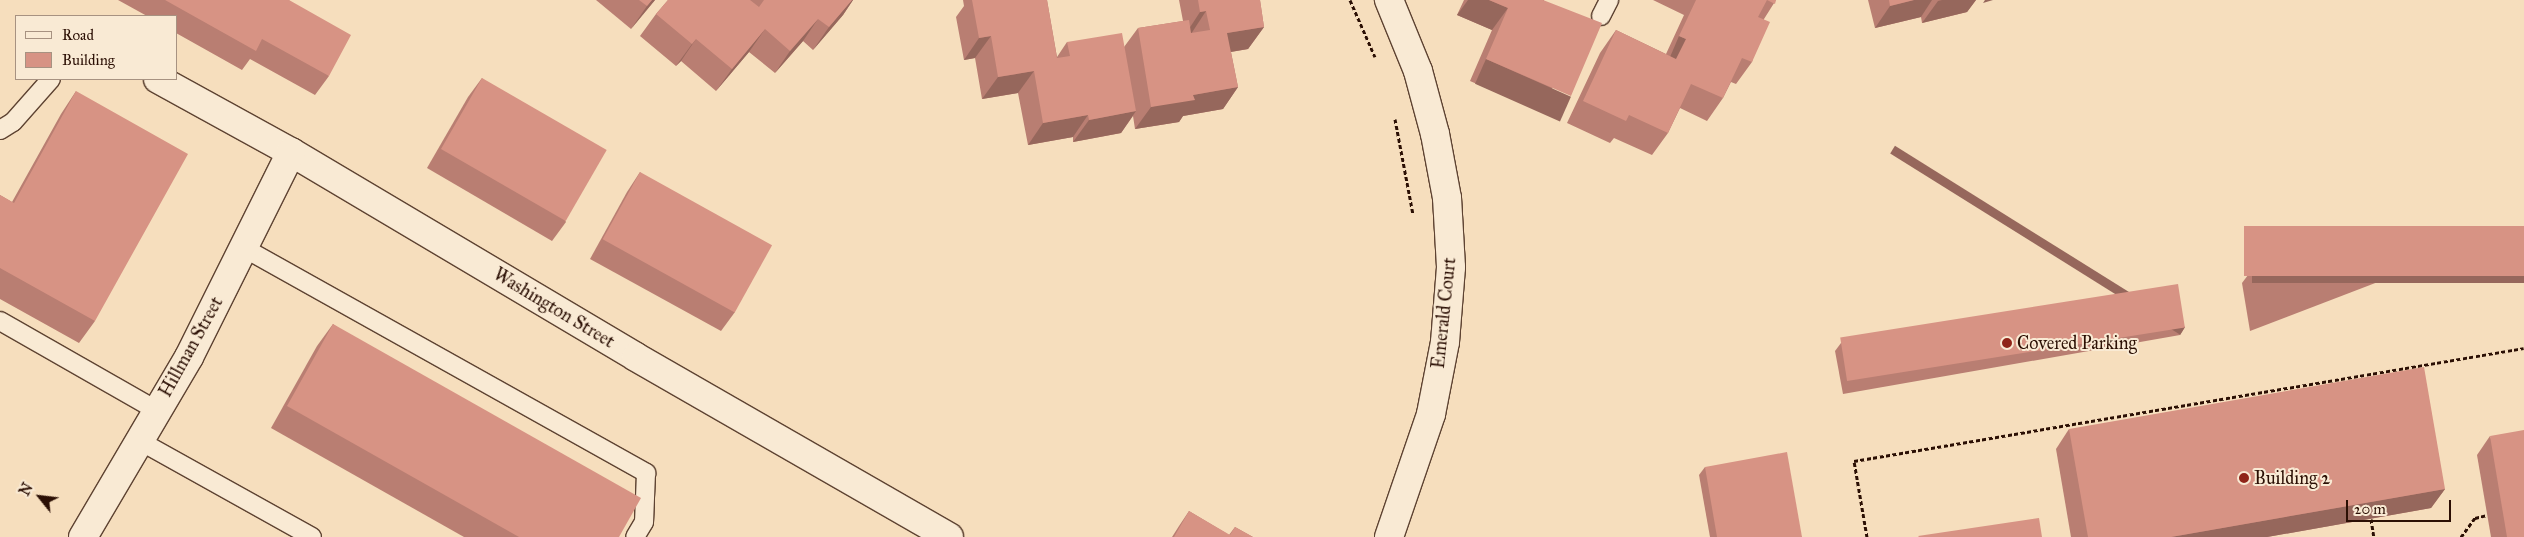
<!DOCTYPE html>
<style>
body{margin:0}
#map{position:relative;width:2524px;height:537px;overflow:hidden;background:#f6debd;font-family:"IM FELL Great Primer",serif}
div>[style]{position:absolute}
.path>*{height:3px;margin-top:-1.5px;transform-origin:0;background:repeating-linear-gradient(90deg,#2b0f04 0 4px,transparent 0 6.5px)}
.roads{filter:drop-shadow(1px 0 #5e4332) drop-shadow(-1px 0 #5e4332) drop-shadow(0 1px #5e4332) drop-shadow(0 -1px #5e4332)}
.lane>*{height:18px;margin:-9px;padding:0 9px;transform-origin:9px;border-radius:9px;background:#f9ead4}
.street>*{height:28px;margin:-14px;padding:0 14px;transform-origin:14px;border-radius:14px;background:#f9ead4}
.wall>*{inset:0;background:#b97e72}
.shaded-wall>*{inset:0;background:#96675c;transform-origin:0 0}
.building>*{inset:0;background:#d79384;transform-origin:0 0}
.dots>*{width:14px;height:14px;translate:-50% -50%;box-sizing:border-box;border:2px solid #f9ead4;border-radius:50%}
span{translate:-50% -50%;white-space:nowrap;text-align:center;line-height:1.15;-webkit-text-stroke:4px #f9ead4;paint-order:stroke}
.street-label{font-size:18px;color:#2b0f04}
.poi-label{font-size:18px;color:#2b0f04}
.left{translate:0 -50%;text-align:left}
.legend{position:absolute;left:15px;top:15px;width:162px;height:65px;box-sizing:border-box;background:#f9ead4;border:1px solid #a79281;margin:0;padding:6px 9px;list-style:none;font-size:15px;color:#2b0f04}
.legend li{display:flex;align-items:center;gap:10px;height:25px}
.legend b{width:25px;border:1px solid #a79281}
.north{position:absolute;left:15px;top:472px;width:50px;height:50px;-webkit-text-stroke:4px #f9ead4;paint-order:stroke;rotate:299deg;font-size:14px;font-weight:700;line-height:20px;text-align:center;color:#2b0f04}
.north::after{content:'';display:block;margin:auto;width:18px;height:22px;background:#2b0f04;clip-path:polygon(50% 0,100% 100%,50% 72%,0 100%)}
.scale{position:absolute;left:2346px;top:500px;width:105px;height:22px;box-sizing:border-box;border:2px solid #2b0f04;border-top:0;padding-left:6px;font-size:15px;line-height:18px;white-space:nowrap;color:#2b0f04;-webkit-text-stroke:4px #f9ead4;paint-order:stroke}
</style>
<div id="map">
<div class="path">
<i style="left:1350px;top:0;width:62px;rotate:66.3deg"></i>
<i style="left:1395px;top:119px;width:97px;rotate:79.3deg"></i>
<i style="left:2371px;top:519px;width:18px;rotate:81deg"></i>
<i style="left:1867px;top:537px;width:77px;rotate:-99.7deg"></i>
<i style="left:1854px;top:461px;width:679px;rotate:-9.57deg"></i>
<i style="left:2461px;top:537px;width:24px;rotate:-54deg"></i>
<i style="left:2475px;top:518px;width:12px;rotate:-14deg"></i>
</div>
<div class="roads">
<div class="lane">
<i style="left:1601px;top:16px;width:18px;rotate:-63deg"></i>
<i style="left:0;top:130px;width:15px;rotate:-32deg"></i>
<i style="left:13px;top:122px;width:57px;rotate:-48.5deg"></i>
<i style="left:244px;top:248px;width:461px;rotate:29.2deg"></i>
<i style="left:646px;top:473px;width:49px;rotate:92.3deg"></i>
<i style="left:644px;top:522px;width:17px;rotate:121deg"></i>
<i style="left:0;top:321px;width:180px;rotate:29.7deg"></i>
<i style="left:138px;top:440px;width:199px;rotate:29.1deg"></i>
</div>
<div class="street">
<i style="left:158px;top:79px;width:152px;rotate:28.8deg"></i>
<i style="left:291px;top:152px;width:401px;rotate:30.7deg"></i>
<i style="left:636px;top:357px;width:361px;rotate:29.9deg"></i>
<i style="left:83px;top:537px;width:209px;rotate:-59.5deg"></i>
<i style="left:189px;top:357px;width:229px;rotate:-63.5deg"></i>
<i style="left:1389px;top:537px;width:130px;rotate:-71.1deg"></i>
<i style="left:1431px;top:414px;width:73px;rotate:-79deg"></i>
<i style="left:1445px;top:342px;width:75px;rotate:-85.4deg"></i>
<i style="left:1451px;top:267px;width:69px;rotate:-93.3deg"></i>
<i style="left:1447px;top:198px;width:65px;rotate:-100.6deg"></i>
<i style="left:1435px;top:134px;width:65px;rotate:-105.1deg"></i>
<i style="left:1418px;top:71px;width:77px;rotate:-112.2deg"></i>
</div>
</div>
<div class="wall">
<i style="clip-path:polygon(118px 0,289px 0,329px 76px,315px 95px,250px 59px,242px 70px,176px 33px,176px 16px,147px 16px)"></i>
<i style="clip-path:polygon(596px 0,655px 0,631px 29px)"></i>
<i style="clip-path:polygon(668px 0,853px 0,843px 15px,813px 50px,803px 41px,775px 73px,749px 52px,716px 91px,681px 61px,676px 66px,640px 36px,656px 14px)"></i>
<i style="clip-path:polygon(963px 0,1047px 0,1057px 57px,1067px 42px,1124px 47px,1138px 28px,1183px 21px,1179px 0,1260px 0,1264px 27px,1248px 49px,1231px 52px,1238px 87px,1223px 109px,1183px 116px,1179px 122px,1135px 129px,1133px 116px,1121px 133px,1073px 142px,1073px 137px,1028px 145px,1018px 93px,982px 99px,975px 58px,964px 60px,956px 17px,964px 6px)"></i>
<i style="clip-path:polygon(1464px 0,1544px 0,1555px 118px,1470px 81px,1492px 30px,1457px 15px)"></i>
<i style="clip-path:polygon(1653px 0,1776px 0,1764px 19px,1752px 62px,1736px 84px,1731px 82px,1723px 98px,1707px 121px,1680px 108px,1668px 133px,1652px 155px,1614px 138px,1610px 143px,1567px 123px,1600px 53px,1616px 30px,1666px 54px,1684px 15px)"></i>
<i style="clip-path:polygon(1868px 0,1976px 0,1967px 12px,1922px 23px,1921px 17px,1875px 28px)"></i>
<i style="clip-path:polygon(482px 78px,566px 222px,552px 241px,427px 168px,468px 97px)"></i>
<i style="clip-path:polygon(76px 91px,95px 321px,79px 343px,0 299px,0 195px,12px 202px,61px 114px)"></i>
<i style="clip-path:polygon(640px 172px,735px 312px,721px 331px,590px 259px,627px 192px)"></i>
<i style="clip-path:polygon(2524px 226px,2250px 331px,2242px 283px,2248px 275px)"></i>
<i style="clip-path:polygon(333px 324px,619px 537px,464px 537px,271px 428px,317px 346px)"></i>
<i style="clip-path:polygon(2185px 327px,2180px 335px,1843px 394px,1835px 351px,1841px 343px)"></i>
<i style="clip-path:polygon(2069px 429px,2445px 489px,2431px 508px,2267px 537px,2071px 537px,2056px 449px)"></i>
<i style="clip-path:polygon(2490px 436px,2524px 537px,2491px 537px,2477px 455px)"></i>
<i style="clip-path:polygon(1705px 467px,1802px 537px,1710px 537px,1699px 475px)"></i>
<i style="clip-path:polygon(1189px 511px,1229px 535px,1235px 527px,1253px 537px,1172px 537px,1179px 526px)"></i>
</div>
<div class="shaded-wall">
<i style="clip-path:polygon(652px 0,655px 0,631px 29px,647px 6px)"></i>
<i style="clip-path:polygon(852px 0,853px 0,843px 15px,813px 50px,829px 27px)"></i>
<i style="clip-path:polygon(1468px 0,1489px 0,1508px 8px,1492px 30px,1457px 15px)"></i>
<i style="clip-path:polygon(1914px 0,1932px 0,1921px 17px,1875px 28px,1890px 6px)"></i>
<i style="clip-path:polygon(1942px 0,1976px 0,1967px 12px,1922px 23px,1938px 1px)"></i>
<i style="clip-path:polygon(1985px 0,1993px 0,1983px 3px)"></i>
<i style="clip-path:polygon(1206px 11px,1191px 34px,1185px 35px,1200px 12px)"></i>
<i style="clip-path:polygon(818px 19px,803px 41px,775px 73px,790px 51px)"></i>
<i style="clip-path:polygon(1264px 27px,1248px 49px,1212px 55px,1227px 33px)"></i>
<i style="clip-path:polygon(765px 29px,749px 52px,716px 91px,732px 69px)"></i>
<i style="clip-path:polygon(991px 36px,975px 58px,964px 60px,979px 38px)"></i>
<i style="left:1679px;top:36px;width:8px;height:27px;rotate:23deg"></i>
<i style="clip-path:polygon(696px 39px,681px 61px,676px 66px,692px 44px)"></i>
<i style="left:1486px;top:59px;width:93px;height:27px;rotate:24deg"></i>
<i style="clip-path:polygon(1034px 71px,1018px 93px,982px 99px,998px 77px)"></i>
<i style="clip-path:polygon(1238px 87px,1223px 109px,1183px 116px,1179px 122px,1135px 129px,1151px 107px,1193px 95px)"></i>
<i style="clip-path:polygon(1136px 111px,1121px 133px,1073px 142px,1089px 120px)"></i>
<i style="clip-path:polygon(1088px 115px,1073px 137px,1028px 145px,1043px 123px)"></i>
<i style="left:2524px;top:276px;width:7px;height:272px;rotate:90deg"></i>
<i style="left:2185px;top:327px;width:9px;height:342px;rotate:122deg"></i>
<i style="clip-path:polygon(2445px 489px,2431px 508px,2267px 537px,2171px 537px)"></i>
</div>
<div class="building">
<i style="clip-path:polygon(165px 0,289px 0,351px 35px,329px 76px,262px 39px,256px 51px)"></i>
<i style="clip-path:polygon(639px 0,652px 0,647px 6px)"></i>
<i style="clip-path:polygon(668px 0,750px 0,759px 7px,764px 0,852px 0,829px 27px,818px 19px,790px 51px,765px 29px,732px 69px,696px 39px,692px 44px,656px 14px)"></i>
<i style="clip-path:polygon(972px 0,1047px 0,1057px 58px,1070px 56px,1067px 42px,1122px 33px,1136px 111px,1089px 120px,1088px 115px,1043px 123px,1034px 71px,998px 77px,991px 36px,979px 38px)"></i>
<i style="clip-path:polygon(1198px 0,1260px 0,1264px 27px,1227px 33px,1238px 87px,1193px 95px,1195px 100px,1151px 107px,1138px 28px,1189px 20px,1191px 33px,1210px 30px,1206px 11px,1200px 12px)"></i>
<i style="clip-path:polygon(1489px 0,1543px 0,1602px 23px,1571px 96px,1486px 59px,1508px 8px)"></i>
<i style="clip-path:polygon(1696px 0,1767px 0,1758px 17px,1770px 22px,1752px 62px,1742px 58px,1723px 98px,1691px 84px,1668px 133px,1629px 115px,1626px 121px,1583px 101px,1616px 30px,1676px 59px,1686px 39px,1679px 36px)"></i>
<i style="clip-path:polygon(1767px 0,1776px 0,1775px 4px)"></i>
<i style="clip-path:polygon(1889px 0,1914px 0,1890px 6px)"></i>
<i style="left:482px;top:78px;width:144px;height:82px;rotate:30deg"></i>
<i style="clip-path:polygon(76px 91px,188px 154px,95px 321px,0 268px,0 195px,14px 203px)"></i>
<i style="left:640px;top:172px;width:151px;height:77px;rotate:29deg"></i>
<i style="left:2524px;top:226px;width:50px;height:280px;rotate:90deg"></i>
<i style="left:2178px;top:284px;width:44px;height:342px;rotate:81deg"></i>
<i style="clip-path:polygon(333px 324px,641px 498px,619px 537px,519px 537px,287px 406px)"></i>
<i style="clip-path:polygon(2424px 367px,2445px 489px,2171px 537px,2088px 537px,2069px 429px)"></i>
<i style="clip-path:polygon(2524px 430px,2524px 537px,2507px 537px,2490px 436px)"></i>
<i style="clip-path:polygon(1787px 452px,1802px 537px,1717px 537px,1705px 467px)"></i>
<i style="clip-path:polygon(1189px 511px,1230px 535px,1235px 527px,1253px 537px,1174px 537px)"></i>
<i style="clip-path:polygon(2039px 518px,2042px 537px,1919px 537px,1918px 536px)"></i>
</div>
<div class="dots">
<i style="left:2007px;top:343px;background:#8f2418"></i>
<i style="left:2244px;top:478px;background:#8f2418"></i>
</div>
<div class="street-label">
<span style="left:554px;top:308px;rotate:31deg">Washington Street</span>
<span style="left:1444px;top:313px;rotate:-84deg">Emerald Court</span>
<span style="left:191px;top:347px;rotate:-61deg">Hillman Street</span>
</div>
<div class="poi-label">
<span class="left" style="left:2017px;top:343px">Covered Parking</span>
<span class="left" style="left:2254px;top:478px">Building 2</span>
</div>
<ul class="legend">
<li><b style="height:6px;background:#f9ead4"></b>Road</li>
<li><b style="height:14px;background:#d79384"></b>Building</li>
</ul>
<div class="north">N</div>
<div class="scale">20 m</div>
</div>
